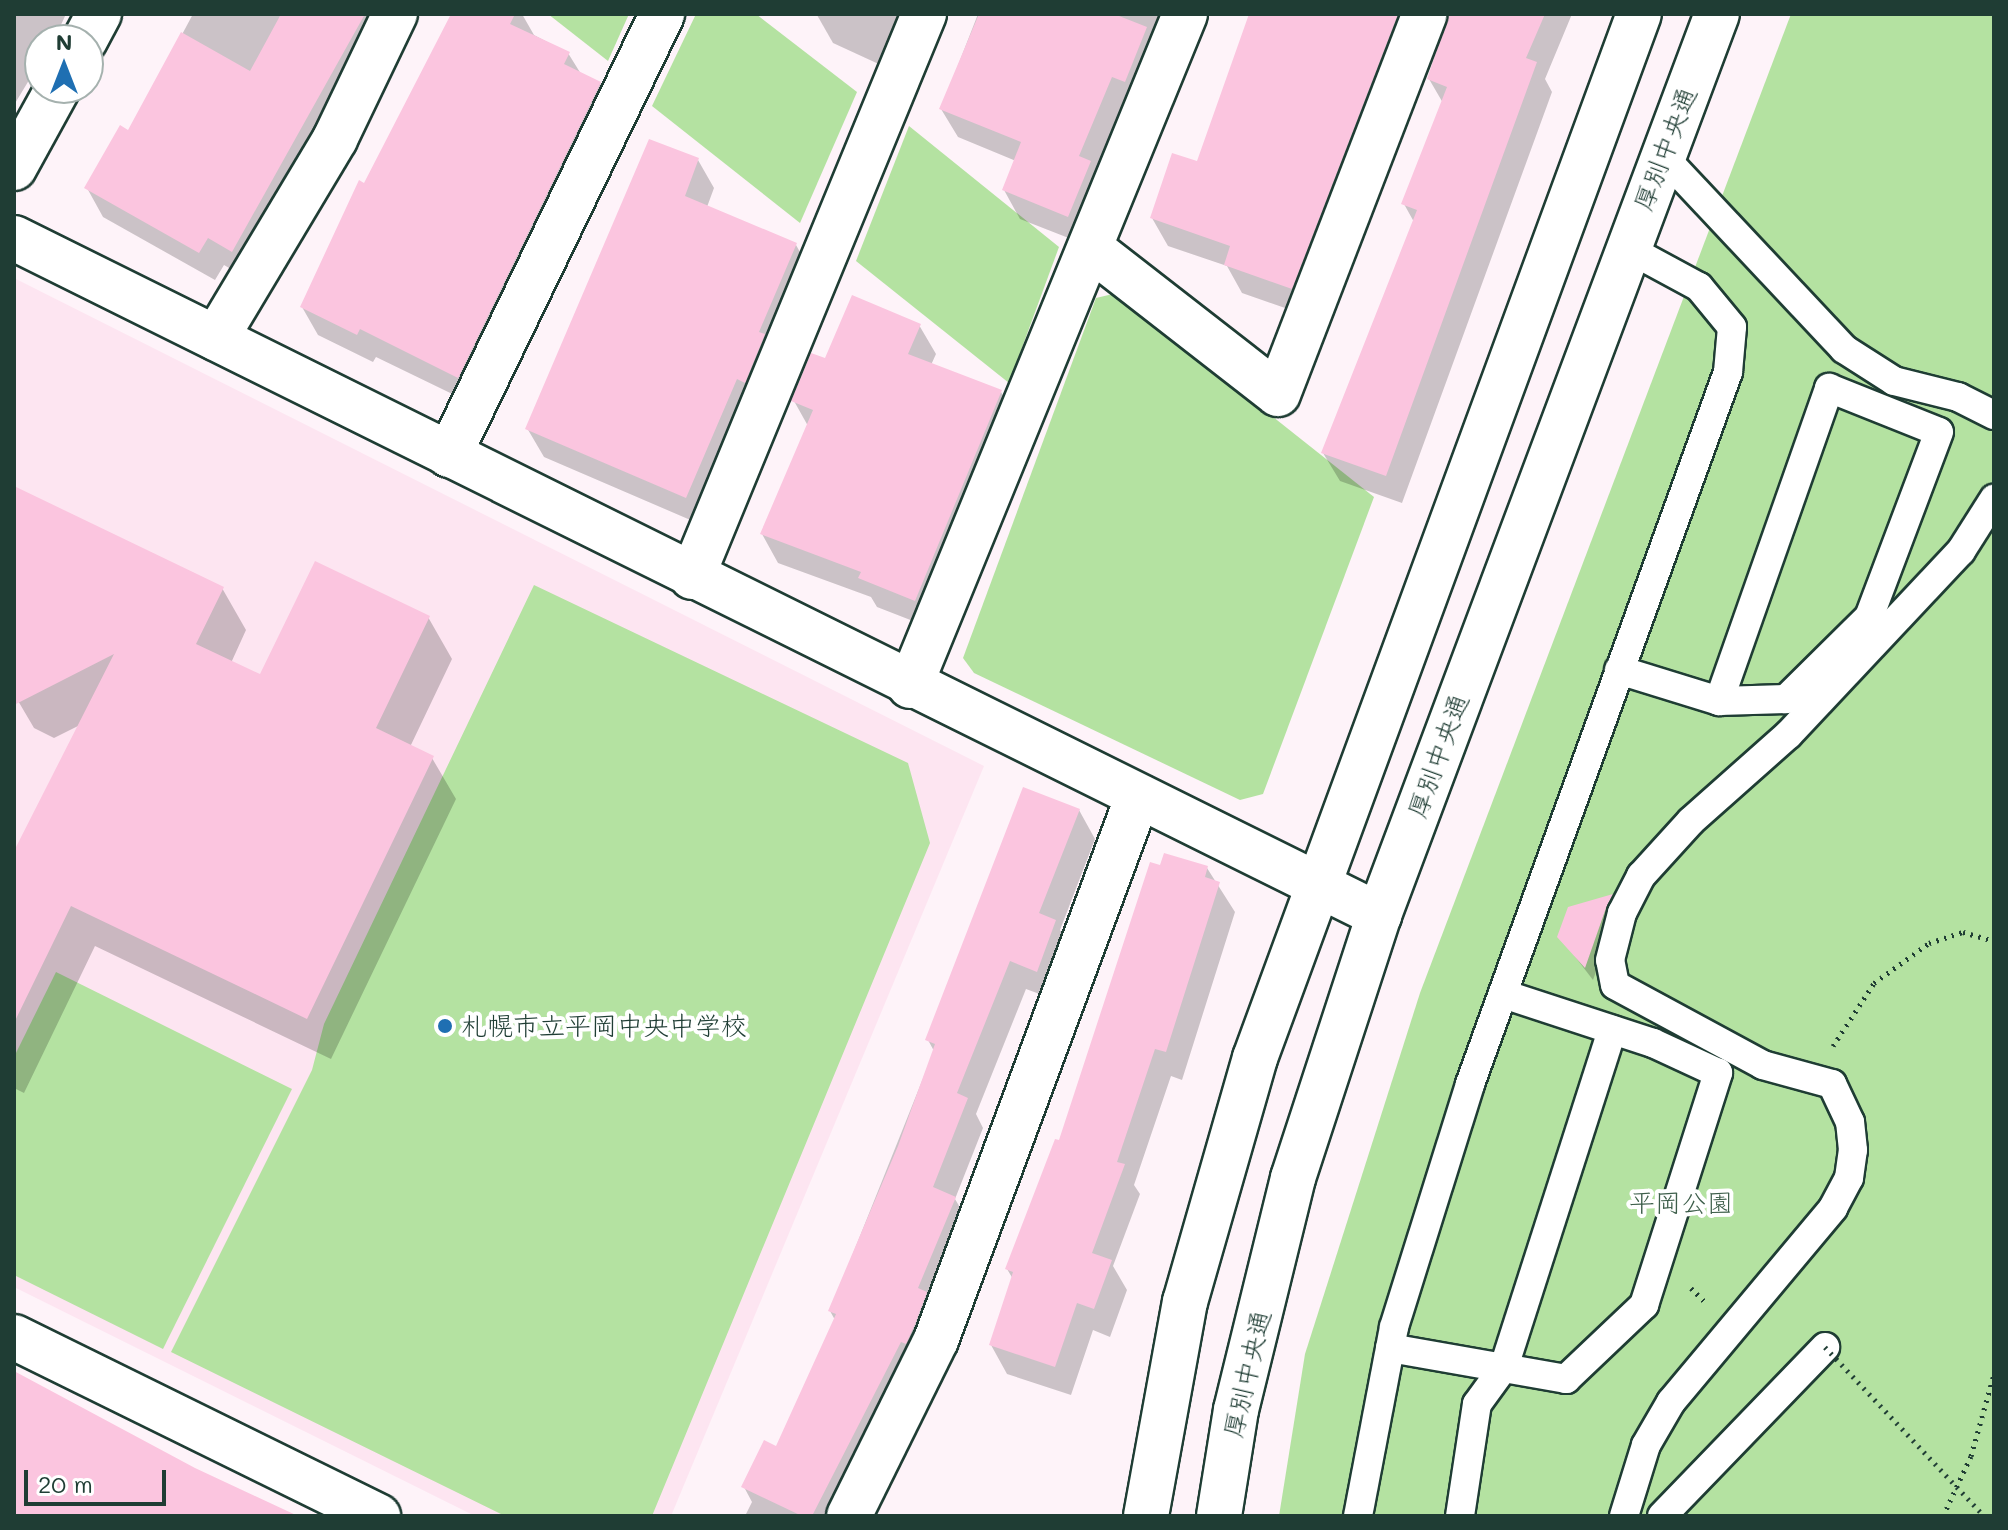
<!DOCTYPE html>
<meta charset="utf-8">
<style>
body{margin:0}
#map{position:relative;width:2008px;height:1530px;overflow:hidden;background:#fef3f9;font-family:Mali,"Klee One",sans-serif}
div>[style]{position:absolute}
.built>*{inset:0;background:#fde5f1}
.green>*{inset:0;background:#b4e2a1}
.shadow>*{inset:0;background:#0003}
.building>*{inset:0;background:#fbc5df}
.path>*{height:5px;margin-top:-2.5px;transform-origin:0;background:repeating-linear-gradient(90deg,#1f3d34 0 2px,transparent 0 8px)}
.roads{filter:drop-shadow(2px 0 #1f3d34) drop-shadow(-2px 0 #1f3d34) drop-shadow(0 2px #1f3d34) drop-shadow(0 -2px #1f3d34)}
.service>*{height:28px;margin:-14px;padding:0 14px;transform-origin:14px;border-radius:14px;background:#fff}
.minor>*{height:44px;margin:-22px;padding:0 22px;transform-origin:22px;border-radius:22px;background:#fff}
.tertiary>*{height:44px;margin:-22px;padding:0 22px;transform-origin:22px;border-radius:22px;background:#fff}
.secondary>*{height:44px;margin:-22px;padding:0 22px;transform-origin:22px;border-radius:22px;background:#fff}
.path-bridge>*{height:5px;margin-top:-2.5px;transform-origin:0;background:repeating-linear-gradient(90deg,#1f3d34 0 2px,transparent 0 8px)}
.dots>*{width:22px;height:22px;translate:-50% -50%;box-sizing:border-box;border:4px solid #fff;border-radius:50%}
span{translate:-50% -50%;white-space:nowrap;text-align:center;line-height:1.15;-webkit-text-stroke:8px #fff;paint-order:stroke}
.street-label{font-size:26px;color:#1f3d34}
.poi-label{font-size:26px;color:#1f3d34}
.left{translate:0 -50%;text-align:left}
.park-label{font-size:26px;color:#3d5e4a}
.frame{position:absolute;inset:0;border:16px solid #1f3d34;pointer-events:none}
.north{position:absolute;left:24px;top:24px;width:80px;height:80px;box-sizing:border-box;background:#fff;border:2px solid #a5b1ae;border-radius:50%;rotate:0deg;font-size:22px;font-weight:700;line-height:32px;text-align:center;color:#1f3d34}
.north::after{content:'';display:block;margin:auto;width:28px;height:36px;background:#1f6fb2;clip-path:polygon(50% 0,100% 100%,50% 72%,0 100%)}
.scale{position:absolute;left:24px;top:1470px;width:142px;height:36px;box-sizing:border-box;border:4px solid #1f3d34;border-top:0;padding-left:10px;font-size:24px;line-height:28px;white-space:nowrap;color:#1f3d34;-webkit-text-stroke:6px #fff;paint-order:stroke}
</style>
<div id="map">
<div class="built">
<i style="clip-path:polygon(14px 278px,984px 766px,671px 1516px,475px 1516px,14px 1287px)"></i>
</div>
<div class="green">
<i style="clip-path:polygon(548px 14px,629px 14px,608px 61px)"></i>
<i style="clip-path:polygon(696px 14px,756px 14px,857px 92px,800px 223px,652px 106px)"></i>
<i style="clip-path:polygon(1791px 14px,1994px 14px,1994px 1516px,1279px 1516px,1305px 1354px,1420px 993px)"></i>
<i style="clip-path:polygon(909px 126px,1059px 247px,1009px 383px,856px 261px)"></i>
<i style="clip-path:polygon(1117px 293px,1374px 497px,1263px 794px,1240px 800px,974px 673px,963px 658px,1096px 298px)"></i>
<i style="clip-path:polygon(534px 585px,908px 763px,930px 843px,652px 1516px,505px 1516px,171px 1352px,312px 1070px,324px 1024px)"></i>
<i style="clip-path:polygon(56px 972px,292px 1089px,163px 1349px,14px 1275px,14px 1057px)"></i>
</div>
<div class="shadow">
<i style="clip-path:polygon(14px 14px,66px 14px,54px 40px,40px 40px,40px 62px,14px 105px)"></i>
<i style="clip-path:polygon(193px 14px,383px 14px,248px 279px,224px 265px,215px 280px,103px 217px,87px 188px,129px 133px)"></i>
<i style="clip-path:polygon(453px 14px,522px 14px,534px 35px,568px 53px,581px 74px,600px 83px,616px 112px,475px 405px,376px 357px,373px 362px,318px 335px,302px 307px)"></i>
<i style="clip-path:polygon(922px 14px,896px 72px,833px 43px,817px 15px)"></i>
<i style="clip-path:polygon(978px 14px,1180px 14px,1084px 244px,1020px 219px,1004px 190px,1016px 161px,958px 137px,941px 109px)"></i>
<i style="clip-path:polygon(1251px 14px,1422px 14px,1308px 316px,1242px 293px,1227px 266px,1168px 246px,1152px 218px,1198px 164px)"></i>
<i style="clip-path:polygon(1480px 14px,1572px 14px,1545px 79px,1552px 92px,1402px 503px,1340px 481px,1323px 453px,1414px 222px,1404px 204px,1443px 103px,1429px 79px)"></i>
<i style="clip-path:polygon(698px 160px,714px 188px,707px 207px,796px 245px,812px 273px,702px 525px,544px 457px,527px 428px)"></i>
<i style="clip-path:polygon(919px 325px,936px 354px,931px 365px,1001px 392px,1017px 420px,931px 628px,877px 607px,871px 597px,778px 563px,762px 534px,808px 426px,794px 401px,826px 361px)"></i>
<i style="clip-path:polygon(14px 488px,222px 588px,246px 630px,231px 663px,261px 677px,428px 617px,452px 659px,410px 747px,432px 758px,456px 799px,331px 1059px,95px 946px,24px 1093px,14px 1088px,14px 856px,80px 725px,54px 738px,34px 728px,14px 694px)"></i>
<i style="clip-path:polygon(1079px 810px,1095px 839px,1060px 930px,1071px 950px,1053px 999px,1026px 989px,976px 1114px,983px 1128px,955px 1199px,971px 1226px,842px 1516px,745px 1516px,752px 1502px,744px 1487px,777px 1449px,835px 1320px,830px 1311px,934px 1051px,928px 1040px)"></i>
<i style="clip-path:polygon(1161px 868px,1207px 868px,1235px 912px,1182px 1080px,1171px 1076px,1134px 1185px,1140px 1194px,1113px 1266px,1127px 1290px,1110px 1337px,1093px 1330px,1071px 1395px,1007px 1374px,991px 1345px,1013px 1279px,1007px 1269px,1060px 1143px)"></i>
<i style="clip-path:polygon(1612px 896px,1619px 909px,1593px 980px,1560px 937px)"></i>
</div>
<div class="building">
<i style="clip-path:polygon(281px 14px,365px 14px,232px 252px,208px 238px,199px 253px,84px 188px,120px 125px,128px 130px,181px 32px,250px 71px)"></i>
<i style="clip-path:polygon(451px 14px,515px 14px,510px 24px,570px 52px,564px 64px,601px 82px,458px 378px,360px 329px,357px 335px,300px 307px,359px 180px,364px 183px)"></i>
<i style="clip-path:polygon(979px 14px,1114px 14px,1147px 27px,1125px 82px,1112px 77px,1079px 156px,1091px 161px,1068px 217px,1002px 190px,1021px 142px,939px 109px)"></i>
<i style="clip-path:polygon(1249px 14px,1398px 14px,1292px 289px,1224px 265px,1230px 246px,1150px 218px,1172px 153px,1197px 161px)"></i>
<i style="clip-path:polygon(1449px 14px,1545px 14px,1526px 58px,1537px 62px,1386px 476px,1321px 453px,1417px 210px,1401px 204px,1447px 87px,1427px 79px)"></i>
<i style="clip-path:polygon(649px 139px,699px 158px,685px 196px,797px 243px,759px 332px,765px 334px,745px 383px,737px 379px,686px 498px,525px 429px)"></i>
<i style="clip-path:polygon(852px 295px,921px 324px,908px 354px,1002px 390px,915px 601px,858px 578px,861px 572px,760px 534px,813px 410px,791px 401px,811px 353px,825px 358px)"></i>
<i style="clip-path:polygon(14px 486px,224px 587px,196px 644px,260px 674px,315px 561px,430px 616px,376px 728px,434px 756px,307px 1019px,71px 906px,14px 1023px,14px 851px,114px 654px,14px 705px)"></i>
<i style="clip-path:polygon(1023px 787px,1080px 809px,1039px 913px,1056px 920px,1037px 972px,1010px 961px,957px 1093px,968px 1098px,933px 1187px,956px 1197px,918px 1288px,927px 1292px,915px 1324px,906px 1344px,901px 1342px,812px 1516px,802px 1516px,741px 1487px,764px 1440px,776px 1446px,836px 1314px,828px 1311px,898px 1146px,935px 1044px,925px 1040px)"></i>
<i style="clip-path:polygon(1164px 853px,1208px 866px,1205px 877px,1220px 882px,1166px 1052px,1155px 1049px,1117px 1162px,1125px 1164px,1092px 1253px,1112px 1260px,1094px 1309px,1077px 1303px,1055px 1367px,989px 1345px,1013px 1272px,1005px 1269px,1055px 1139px,1059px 1140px,1150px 862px,1160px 865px)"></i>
<i style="clip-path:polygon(1613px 894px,1606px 908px,1585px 968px,1557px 937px,1568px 907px)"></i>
<i style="clip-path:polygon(14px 1371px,195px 1468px,298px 1516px,14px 1516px)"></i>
</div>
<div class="path">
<i style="left:1833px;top:1046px;width:75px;rotate:-56.9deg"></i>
<i style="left:1874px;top:983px;width:68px;rotate:-36deg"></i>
<i style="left:1929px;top:943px;width:36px;rotate:-18deg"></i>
<i style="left:1963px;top:932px;width:32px;rotate:16deg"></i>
<i style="left:1691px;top:1288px;width:20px;rotate:45deg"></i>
<i style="left:1943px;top:1516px;width:66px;rotate:-65deg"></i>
<i style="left:1971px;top:1456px;width:85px;rotate:-74.3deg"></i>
</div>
<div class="roads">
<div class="service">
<i style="left:1662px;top:155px;width:266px;rotate:46.8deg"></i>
<i style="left:1844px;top:349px;width:59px;rotate:32.6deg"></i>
<i style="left:1894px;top:381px;width:66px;rotate:14deg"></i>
<i style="left:1958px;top:397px;width:40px;rotate:26.6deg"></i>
<i style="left:1619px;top:670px;width:105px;rotate:17.2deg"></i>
<i style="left:1719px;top:701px;width:332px;rotate:-70.6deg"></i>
<i style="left:1829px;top:388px;width:118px;rotate:21.8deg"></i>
<i style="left:1939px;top:432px;width:198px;rotate:110.7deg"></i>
<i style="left:1869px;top:617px;width:117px;rotate:135.3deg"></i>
<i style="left:1786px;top:699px;width:67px;rotate:178.3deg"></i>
<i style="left:1390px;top:1348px;width:179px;rotate:10deg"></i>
<i style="left:1566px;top:1379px;width:108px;rotate:-43.5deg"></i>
<i style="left:1644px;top:1305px;width:244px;rotate:-72.3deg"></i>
<i style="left:1718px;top:1073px;width:72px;rotate:-155.2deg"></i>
<i style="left:1653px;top:1043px;width:158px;rotate:-161.9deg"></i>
<i style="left:1358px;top:1516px;width:192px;rotate:-79.2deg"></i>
<i style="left:1394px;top:1327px;width:255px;rotate:-72.6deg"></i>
<i style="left:1470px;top:1084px;width:757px;rotate:-70.08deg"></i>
<i style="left:1728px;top:372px;width:45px;rotate:-84.9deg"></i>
<i style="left:1732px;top:327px;width:52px;rotate:-129.5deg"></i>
<i style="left:1699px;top:287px;width:82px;rotate:-151.6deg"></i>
<i style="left:1460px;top:1516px;width:113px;rotate:-81.4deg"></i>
<i style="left:1477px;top:1404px;width:46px;rotate:-53.9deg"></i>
<i style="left:1504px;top:1367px;width:354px;rotate:-72.2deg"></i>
<i style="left:1624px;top:1516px;width:74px;rotate:-72.8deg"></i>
<i style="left:1646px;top:1445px;width:50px;rotate:-59.8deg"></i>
<i style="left:1671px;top:1402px;width:253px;rotate:-50.1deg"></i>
<i style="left:1833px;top:1208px;width:34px;rotate:-62deg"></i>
<i style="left:1849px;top:1178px;width:28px;rotate:-82deg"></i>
<i style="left:1853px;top:1150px;width:28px;rotate:-96deg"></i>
<i style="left:1850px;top:1122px;width:42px;rotate:-115.3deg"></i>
<i style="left:1832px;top:1084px;width:72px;rotate:-164.6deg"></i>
<i style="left:1763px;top:1065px;width:168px;rotate:-151.6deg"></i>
<i style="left:1615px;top:985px;width:25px;rotate:-101deg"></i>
<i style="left:1610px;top:960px;width:49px;rotate:-75.7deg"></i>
<i style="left:1622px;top:913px;width:42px;rotate:-62.8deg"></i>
<i style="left:1641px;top:876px;width:74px;rotate:-47.7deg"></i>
<i style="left:1691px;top:821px;width:131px;rotate:-41.6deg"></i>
<i style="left:1789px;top:734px;width:251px;rotate:-46.8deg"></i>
<i style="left:1961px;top:551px;width:62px;rotate:-57.6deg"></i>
<i style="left:1662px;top:1516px;width:235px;rotate:-46deg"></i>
</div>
<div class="minor">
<i style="left:14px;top:238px;width:1524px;rotate:26.38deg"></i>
<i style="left:1093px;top:250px;width:234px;rotate:37.9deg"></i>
<i style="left:1278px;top:394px;width:407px;rotate:-68.9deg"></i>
<i style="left:216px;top:338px;width:232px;rotate:-59.1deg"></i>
<i style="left:335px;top:139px;width:139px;rotate:-64.4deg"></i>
<i style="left:449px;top:455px;width:490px;rotate:-64.2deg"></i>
<i style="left:692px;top:577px;width:609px;rotate:-67.6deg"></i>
<i style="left:910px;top:686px;width:726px;rotate:-67.74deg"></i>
<i style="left:14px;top:1337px;width:406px;rotate:26.2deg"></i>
<i style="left:849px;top:1516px;width:196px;rotate:-63.7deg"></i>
<i style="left:936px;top:1340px;width:580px;rotate:-69.63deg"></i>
</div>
<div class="tertiary">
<i style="left:85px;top:40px;width:30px;rotate:-62deg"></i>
<i style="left:14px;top:168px;width:91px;rotate:-61.2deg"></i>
</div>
<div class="secondary">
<i style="left:1146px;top:1516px;width:218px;rotate:-79.7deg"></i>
<i style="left:1185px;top:1302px;width:254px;rotate:-74deg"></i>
<i style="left:1255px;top:1058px;width:1112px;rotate:-69.81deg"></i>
<i style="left:1219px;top:1516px;width:107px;rotate:-80.9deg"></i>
<i style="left:1236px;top:1410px;width:239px;rotate:-76.2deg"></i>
<i style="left:1293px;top:1178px;width:277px;rotate:-71.9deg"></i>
<i style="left:1379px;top:915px;width:962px;rotate:-69.44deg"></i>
</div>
</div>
<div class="path-bridge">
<i style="left:1825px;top:1347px;width:232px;rotate:46.7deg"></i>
</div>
<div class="dots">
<i style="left:445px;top:1026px;background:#1f6fb2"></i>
</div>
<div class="street-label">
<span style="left:1665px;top:149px;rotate:-69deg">厚別中央通</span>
<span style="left:1438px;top:756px;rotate:-70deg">厚別中央通</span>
<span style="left:1247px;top:1374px;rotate:-77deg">厚別中央通</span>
</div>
<div class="poi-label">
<span class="left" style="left:461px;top:1026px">札幌市立平岡中央中学校</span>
</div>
<div class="park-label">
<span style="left:1681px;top:1203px">平岡公園</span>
</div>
<div class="frame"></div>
<div class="north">N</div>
<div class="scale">20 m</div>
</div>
